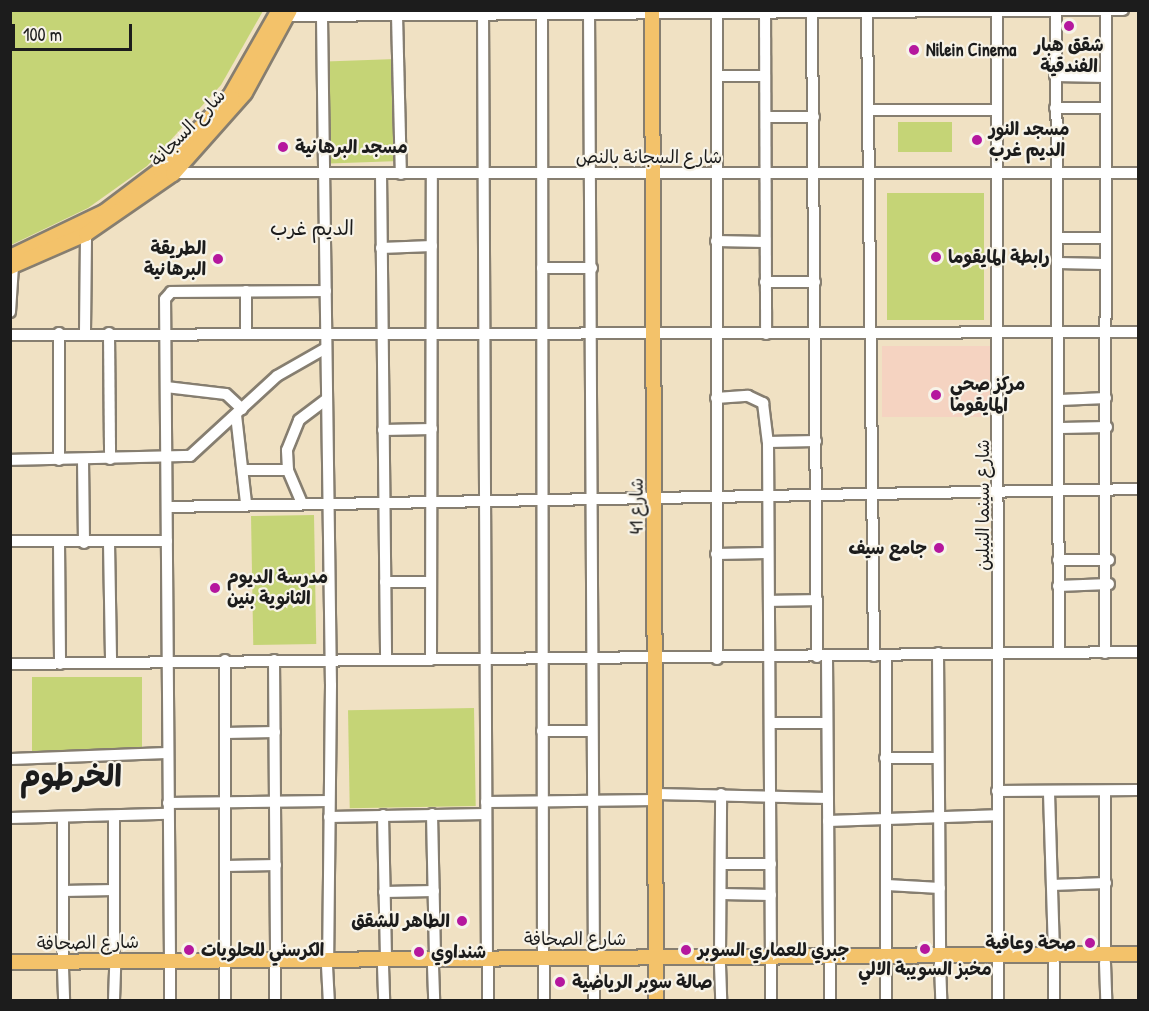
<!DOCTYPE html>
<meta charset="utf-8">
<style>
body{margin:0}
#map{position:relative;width:1149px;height:1011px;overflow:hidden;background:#f0e1c3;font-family:"Patrick Hand","Playpen Sans Arabic",sans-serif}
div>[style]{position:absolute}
.built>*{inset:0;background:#f5d3c1;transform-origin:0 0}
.green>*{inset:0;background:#c5d476;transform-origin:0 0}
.roads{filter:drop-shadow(2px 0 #867e70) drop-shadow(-2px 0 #867e70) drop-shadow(0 2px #867e70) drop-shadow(0 -2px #867e70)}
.minor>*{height:10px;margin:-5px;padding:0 5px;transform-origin:5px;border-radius:5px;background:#fff}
.major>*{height:14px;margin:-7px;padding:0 7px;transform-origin:7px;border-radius:7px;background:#f3c26a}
.dots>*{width:16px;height:16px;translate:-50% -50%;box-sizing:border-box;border:3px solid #f7f3e8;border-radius:50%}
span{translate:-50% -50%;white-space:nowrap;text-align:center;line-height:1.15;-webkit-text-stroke:4.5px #f7f3e8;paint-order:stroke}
.poi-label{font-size:18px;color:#1c1c1c;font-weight:700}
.left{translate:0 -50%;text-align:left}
.right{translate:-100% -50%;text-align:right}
.street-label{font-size:18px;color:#1c1c1c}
.neighbourhood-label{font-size:20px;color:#1c1c1c}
.town-label{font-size:30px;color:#1c1c1c;font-weight:700}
.frame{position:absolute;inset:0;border:12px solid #1c1c1c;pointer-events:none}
.scale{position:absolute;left:12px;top:24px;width:120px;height:27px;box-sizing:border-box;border:3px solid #1c1c1c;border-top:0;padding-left:8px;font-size:18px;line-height:21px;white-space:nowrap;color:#1c1c1c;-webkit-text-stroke:4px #f7f3e8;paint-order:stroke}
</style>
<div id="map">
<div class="built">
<i style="left:882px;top:346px;width:109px;height:71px"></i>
</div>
<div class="green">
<i style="clip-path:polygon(11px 10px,263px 10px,263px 11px,221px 85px,147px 166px,88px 208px,11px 245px)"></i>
<i style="left:396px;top:59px;width:102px;height:70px;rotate:88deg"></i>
<i style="left:898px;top:122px;width:54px;height:30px"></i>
<i style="left:984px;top:193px;width:127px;height:97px;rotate:90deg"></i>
<i style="left:314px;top:515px;width:129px;height:63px;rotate:89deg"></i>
<i style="left:32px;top:677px;width:110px;height:75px"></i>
<i style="left:474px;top:708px;width:98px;height:126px;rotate:89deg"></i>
</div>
<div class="roads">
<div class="minor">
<i style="left:483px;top:10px;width:947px;rotate:89.76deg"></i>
<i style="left:542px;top:10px;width:947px;rotate:89.94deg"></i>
<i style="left:589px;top:10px;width:947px;rotate:89.7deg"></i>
<i style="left:717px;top:10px;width:649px;rotate:90deg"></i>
<i style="left:765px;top:10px;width:324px;rotate:89.8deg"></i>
<i style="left:812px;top:10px;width:647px;rotate:89.56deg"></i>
<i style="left:867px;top:10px;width:646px;rotate:89.38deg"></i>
<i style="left:997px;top:10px;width:990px;rotate:89.94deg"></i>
<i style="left:1056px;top:10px;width:643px;rotate:89.73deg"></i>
<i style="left:397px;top:15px;width:159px;rotate:88.6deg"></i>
<i style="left:287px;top:16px;width:836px;rotate:-0.41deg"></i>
<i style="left:322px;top:17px;width:668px;rotate:89.23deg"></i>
<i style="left:331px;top:685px;width:274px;rotate:90.6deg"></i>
<i style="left:717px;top:76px;width:48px"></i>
<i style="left:1055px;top:76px;width:51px;rotate:1.1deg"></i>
<i style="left:1055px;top:108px;width:51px"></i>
<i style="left:872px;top:110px;width:125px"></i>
<i style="left:766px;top:117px;width:48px"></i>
<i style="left:169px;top:173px;width:969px"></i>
<i style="left:381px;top:173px;width:487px;rotate:89.4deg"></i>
<i style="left:1057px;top:238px;width:47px"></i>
<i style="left:716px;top:241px;width:48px;rotate:1.2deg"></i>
<i style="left:381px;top:248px;width:51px;rotate:-2.2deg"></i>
<i style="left:1058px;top:263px;width:46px;rotate:1.2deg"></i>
<i style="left:542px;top:268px;width:50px"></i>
<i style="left:765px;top:282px;width:50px"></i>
<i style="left:246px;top:291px;width:42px;rotate:90deg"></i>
<i style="left:10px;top:312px;width:46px;rotate:-86.3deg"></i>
<i style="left:85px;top:332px;width:98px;rotate:-89.4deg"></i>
<i style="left:109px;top:333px;width:126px;rotate:89.5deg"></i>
<i style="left:10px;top:335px;width:1128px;rotate:-0.15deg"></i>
<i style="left:166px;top:387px;width:60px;rotate:6.7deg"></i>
<i style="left:226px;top:394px;width:22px;rotate:43deg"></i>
<i style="left:716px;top:398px;width:32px;rotate:-4deg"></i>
<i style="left:748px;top:396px;width:17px;rotate:25deg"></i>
<i style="left:763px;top:403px;width:39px;rotate:83deg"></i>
<i style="left:768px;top:442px;width:515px;rotate:89.67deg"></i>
<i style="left:1060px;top:400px;width:46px;rotate:-2.5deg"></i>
<i style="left:236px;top:415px;width:89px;rotate:83.5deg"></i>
<i style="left:1061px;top:428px;width:46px;rotate:-1.2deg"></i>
<i style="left:383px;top:430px;width:49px;rotate:-1.2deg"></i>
<i style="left:768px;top:442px;width:48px;rotate:-1.2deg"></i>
<i style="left:10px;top:460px;width:180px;rotate:-1.3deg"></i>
<i style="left:190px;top:456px;width:118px;rotate:-42.6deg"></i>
<i style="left:277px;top:376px;width:56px;rotate:-29.7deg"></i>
<i style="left:59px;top:460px;width:127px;rotate:-90deg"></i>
<i style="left:83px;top:460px;width:83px;rotate:89.3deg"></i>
<i style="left:245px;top:470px;width:43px"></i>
<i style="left:301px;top:501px;width:34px;rotate:-113deg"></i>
<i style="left:288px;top:470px;width:20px;rotate:-93deg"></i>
<i style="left:287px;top:450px;width:32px;rotate:-68deg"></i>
<i style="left:299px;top:420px;width:34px;rotate:-37deg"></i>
<i style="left:168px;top:507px;width:970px;rotate:-1.06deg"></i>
<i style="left:10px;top:541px;width:157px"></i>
<i style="left:59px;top:543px;width:121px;rotate:89.5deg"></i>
<i style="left:109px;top:543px;width:120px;rotate:89deg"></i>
<i style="left:716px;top:554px;width:51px;rotate:-1.1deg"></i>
<i style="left:1058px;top:560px;width:51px"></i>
<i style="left:385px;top:582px;width:46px"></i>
<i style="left:1058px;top:586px;width:51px;rotate:-2.2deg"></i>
<i style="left:769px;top:601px;width:48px;rotate:-1.2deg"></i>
<i style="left:938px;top:653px;width:302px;rotate:89.6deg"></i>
<i style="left:1105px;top:653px;width:643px;rotate:-89.91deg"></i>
<i style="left:827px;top:657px;width:299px;rotate:89.6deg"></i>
<i style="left:225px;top:660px;width:340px;rotate:90deg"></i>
<i style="left:274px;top:660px;width:299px;rotate:89.6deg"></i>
<i style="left:431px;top:660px;width:487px;rotate:-89.9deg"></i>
<i style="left:10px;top:664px;width:1128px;rotate:-0.61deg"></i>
<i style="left:770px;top:723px;width:57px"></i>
<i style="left:542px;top:731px;width:50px"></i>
<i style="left:225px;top:733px;width:50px;rotate:-1.1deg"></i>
<i style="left:885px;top:758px;width:53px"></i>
<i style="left:10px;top:759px;width:158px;rotate:-2.2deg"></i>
<i style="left:997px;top:791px;width:141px;rotate:-0.4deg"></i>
<i style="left:1049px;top:793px;width:163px;rotate:88.2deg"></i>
<i style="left:656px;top:794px;width:172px;rotate:1.3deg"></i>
<i style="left:486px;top:802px;width:170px;rotate:-0.7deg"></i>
<i style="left:168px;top:803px;width:161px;rotate:-0.7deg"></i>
<i style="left:432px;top:814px;width:144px;rotate:88.8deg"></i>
<i style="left:383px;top:815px;width:144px;rotate:88.8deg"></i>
<i style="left:329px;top:817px;width:157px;rotate:-1.1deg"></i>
<i style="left:10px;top:818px;width:158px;rotate:-1.5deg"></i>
<i style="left:828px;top:821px;width:168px;rotate:-2deg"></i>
<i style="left:721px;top:864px;width:50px"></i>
<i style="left:225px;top:866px;width:51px;rotate:-1.1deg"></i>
<i style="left:887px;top:885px;width:53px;rotate:3.2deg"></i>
<i style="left:1052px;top:885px;width:54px;rotate:-2.1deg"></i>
<i style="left:63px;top:891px;width:51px;rotate:-1.1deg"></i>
<i style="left:384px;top:892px;width:50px;rotate:-1.1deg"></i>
<i style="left:721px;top:894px;width:50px;rotate:1.1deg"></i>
<i style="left:886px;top:955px;width:300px;rotate:-90deg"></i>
<i style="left:1105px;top:955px;width:164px;rotate:-90deg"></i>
<i style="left:720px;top:956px;width:162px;rotate:-89.6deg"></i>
<i style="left:114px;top:960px;width:144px;rotate:-90deg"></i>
<i style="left:170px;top:960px;width:661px;rotate:-90.43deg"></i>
<i style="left:165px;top:299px;width:9px;rotate:-49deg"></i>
<i style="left:171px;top:292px;width:155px;rotate:-0.4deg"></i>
<i style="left:63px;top:961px;width:144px;rotate:-90deg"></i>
<i style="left:940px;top:963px;width:37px;rotate:88deg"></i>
<i style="left:1054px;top:963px;width:37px;rotate:90deg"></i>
<i style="left:1105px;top:963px;width:37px;rotate:88deg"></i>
<i style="left:771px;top:964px;width:36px;rotate:90deg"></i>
<i style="left:830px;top:964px;width:36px;rotate:90deg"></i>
<i style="left:886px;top:964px;width:36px;rotate:90deg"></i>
<i style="left:720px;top:965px;width:35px;rotate:88deg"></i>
<i style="left:327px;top:966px;width:34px;rotate:87deg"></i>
<i style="left:383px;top:966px;width:34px;rotate:88deg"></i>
<i style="left:433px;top:966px;width:34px;rotate:88deg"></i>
<i style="left:63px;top:968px;width:32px;rotate:88deg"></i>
<i style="left:114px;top:1000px;width:33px;rotate:-88deg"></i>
<i style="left:170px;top:1000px;width:33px;rotate:-90deg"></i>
<i style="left:275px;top:1000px;width:33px;rotate:-90deg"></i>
<i style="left:488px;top:1000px;width:34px;rotate:-90deg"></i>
<i style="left:544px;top:1000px;width:34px;rotate:-90deg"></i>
<i style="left:594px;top:1000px;width:34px;rotate:-90deg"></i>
</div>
<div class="major">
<i style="left:652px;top:10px;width:990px;rotate:89.77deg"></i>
<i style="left:10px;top:257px;width:104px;rotate:-25.6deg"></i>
<i style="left:104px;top:212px;width:70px;rotate:-36.9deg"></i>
<i style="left:160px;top:170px;width:102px;rotate:-46.6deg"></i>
<i style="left:230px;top:96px;width:99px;rotate:-60.3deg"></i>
<i style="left:10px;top:267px;width:83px;rotate:-23.5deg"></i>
<i style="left:86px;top:234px;width:106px;rotate:-34.6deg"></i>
<i style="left:173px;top:174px;width:108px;rotate:-48.4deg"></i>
<i style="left:245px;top:93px;width:94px;rotate:-61.5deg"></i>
<i style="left:10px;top:962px;width:1128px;rotate:-0.41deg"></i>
</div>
</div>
<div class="dots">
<i style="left:1069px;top:26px;background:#b5179e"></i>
<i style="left:914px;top:50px;background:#b5179e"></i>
<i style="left:977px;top:140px;background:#b5179e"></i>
<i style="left:283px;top:147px;background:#b5179e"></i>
<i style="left:936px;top:257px;background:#b5179e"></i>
<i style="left:218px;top:259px;background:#b5179e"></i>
<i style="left:936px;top:395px;background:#b5179e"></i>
<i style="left:939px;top:548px;background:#b5179e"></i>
<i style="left:215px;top:588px;background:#b5179e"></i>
<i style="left:462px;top:921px;background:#b5179e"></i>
<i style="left:1090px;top:943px;background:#b5179e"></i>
<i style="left:925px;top:949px;background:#b5179e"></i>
<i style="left:189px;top:950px;background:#b5179e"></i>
<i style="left:686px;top:950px;background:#b5179e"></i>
<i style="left:419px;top:952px;background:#b5179e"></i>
<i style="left:560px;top:982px;background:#b5179e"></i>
</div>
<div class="poi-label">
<span style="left:1069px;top:56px">شقق هبار<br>الفندقية</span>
<span class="left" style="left:926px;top:50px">Nilein Cinema</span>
<span class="left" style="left:989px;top:140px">مسجد النور<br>الديم غرب</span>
<span class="left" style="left:295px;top:147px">مسجد البرهانية</span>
<span class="right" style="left:206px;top:259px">الطريقة<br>البرهانية</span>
<span class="left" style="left:948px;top:257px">رابطة المايقوما</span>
<span class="left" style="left:950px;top:395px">مركز صحي<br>المايقوما</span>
<span class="right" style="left:927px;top:548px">جامع سيف</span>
<span class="left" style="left:227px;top:588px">مدرسة الديوم<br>الثانوية بنين</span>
<span class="right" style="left:450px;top:921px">الطاهر للشقق</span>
<span class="right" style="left:1076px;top:943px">صحة وعافية</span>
<span class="left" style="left:201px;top:950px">الكرسني للحلويات</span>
<span class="left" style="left:698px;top:950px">جبري للعماري السوبر</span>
<span class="left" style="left:431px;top:952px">شنداوي</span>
<span style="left:925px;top:969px">مخبز السويبة الالي</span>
<span class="left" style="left:572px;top:982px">صالة سوبر الرياضية</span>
</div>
<div class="street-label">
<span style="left:188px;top:128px;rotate:-46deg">شارع السجانة</span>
<span style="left:649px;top:157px">شارع السجانة بالنص</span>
<span style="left:983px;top:505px;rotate:-90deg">شارع سينما النيلين</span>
<span style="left:637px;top:506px;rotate:-90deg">شارع 41</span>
<span style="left:575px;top:939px">شارع الصحافة</span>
<span style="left:88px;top:943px;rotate:-1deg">شارع الصحافة</span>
</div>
<div class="neighbourhood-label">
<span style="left:312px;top:227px">الديم غرب</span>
</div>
<div class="town-label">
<span style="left:71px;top:775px">الخرطوم</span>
</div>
<div class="frame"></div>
<div class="scale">100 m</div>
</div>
